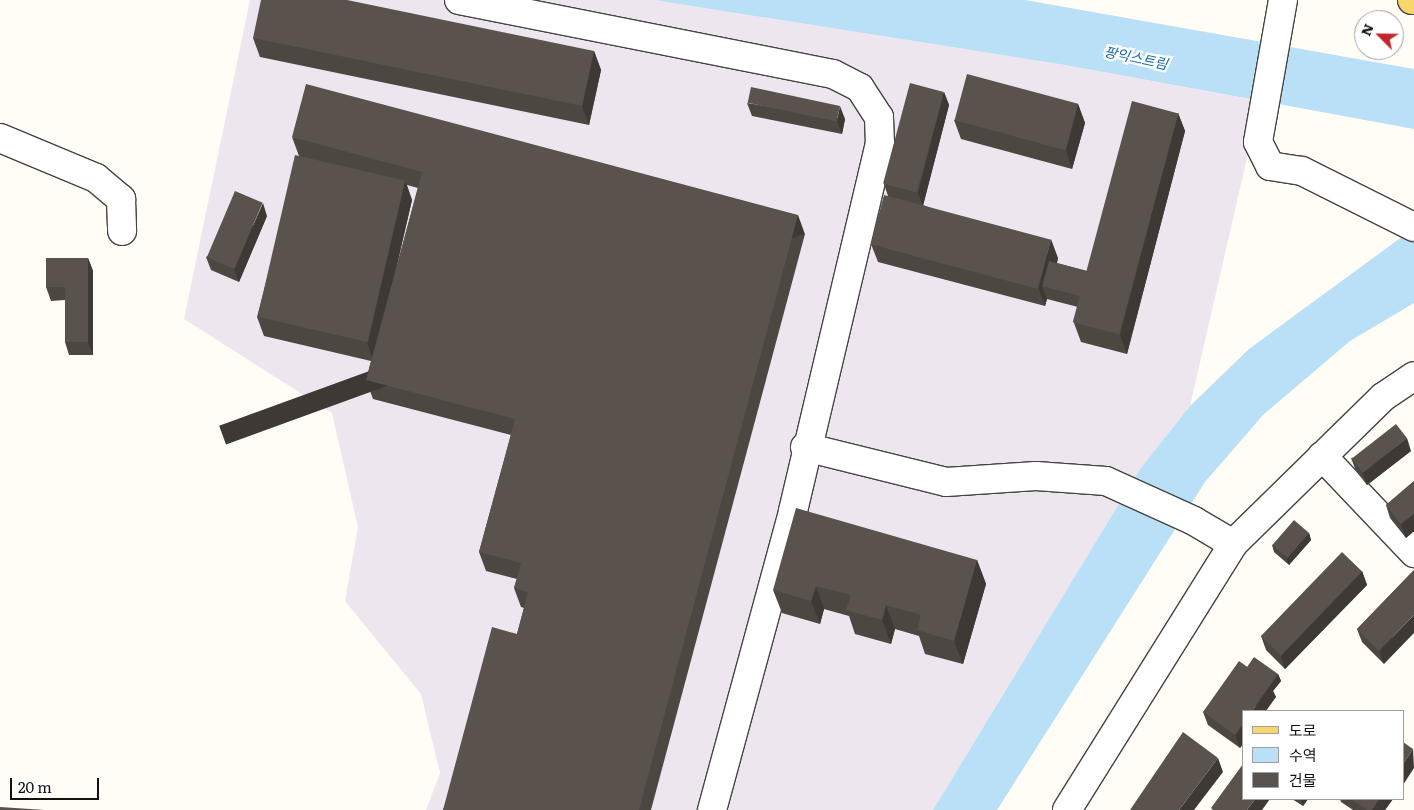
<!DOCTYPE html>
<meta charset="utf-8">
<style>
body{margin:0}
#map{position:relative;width:1414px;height:810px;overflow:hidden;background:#fffdf5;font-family:Literata,"Noto Sans KR",serif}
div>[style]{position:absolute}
.industrial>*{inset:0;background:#eee6ef}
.water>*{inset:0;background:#b9e0f7}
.roads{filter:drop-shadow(1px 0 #444) drop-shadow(-1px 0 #444) drop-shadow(0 1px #444) drop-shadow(0 -1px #444)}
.minor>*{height:28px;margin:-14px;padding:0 14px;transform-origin:14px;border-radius:14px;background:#fff}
.major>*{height:28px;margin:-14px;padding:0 14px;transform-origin:14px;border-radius:14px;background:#f9d66b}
.wall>*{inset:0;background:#4d4742}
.shaded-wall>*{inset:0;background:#3f3936;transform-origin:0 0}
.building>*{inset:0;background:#5a524d;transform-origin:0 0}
span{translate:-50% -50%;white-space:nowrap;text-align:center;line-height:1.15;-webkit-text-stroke:5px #fff;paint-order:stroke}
.water-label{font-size:14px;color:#1768a6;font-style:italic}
.legend{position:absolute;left:1242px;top:710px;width:162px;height:90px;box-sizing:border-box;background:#fff;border:1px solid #a0a0a0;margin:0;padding:6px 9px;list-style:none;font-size:15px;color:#111}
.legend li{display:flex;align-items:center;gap:10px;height:25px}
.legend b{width:25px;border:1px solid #a0a0a0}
.north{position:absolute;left:1354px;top:10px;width:50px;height:50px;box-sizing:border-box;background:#fff;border:1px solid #a0a0a0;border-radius:50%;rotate:293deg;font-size:14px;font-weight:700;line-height:20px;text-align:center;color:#111}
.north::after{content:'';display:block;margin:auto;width:18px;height:22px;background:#c4262e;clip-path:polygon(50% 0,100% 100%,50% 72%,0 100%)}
.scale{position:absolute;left:10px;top:778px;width:89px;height:22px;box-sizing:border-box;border:2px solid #111;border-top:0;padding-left:6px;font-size:15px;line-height:18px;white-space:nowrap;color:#111;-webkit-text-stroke:4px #fff;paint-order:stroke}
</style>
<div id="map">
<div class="industrial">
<i style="clip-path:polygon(250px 0,654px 0,1065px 65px,1260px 101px,1190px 406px,1140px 469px,933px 810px,426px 810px,440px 773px,421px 694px,345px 601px,358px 527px,332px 413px,184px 319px)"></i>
</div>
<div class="water">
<i style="clip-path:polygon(654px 0,1025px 0,1414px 69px,1414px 129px,1065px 65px)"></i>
<i style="clip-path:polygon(1414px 228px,1414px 303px,1350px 341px,1263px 415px,1205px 482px,997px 810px,933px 810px,1140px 469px,1190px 406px,1249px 349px)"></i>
</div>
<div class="roads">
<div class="minor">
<i style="left:459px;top:0;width:381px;rotate:11.2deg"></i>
<i style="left:833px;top:74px;width:30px;rotate:27deg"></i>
<i style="left:860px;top:88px;width:35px;rotate:57deg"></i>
<i style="left:879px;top:117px;width:26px;rotate:88deg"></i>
<i style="left:880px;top:143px;width:379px;rotate:103.3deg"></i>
<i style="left:793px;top:512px;width:309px;rotate:105.2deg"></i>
<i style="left:1283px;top:0;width:144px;rotate:100deg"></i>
<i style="left:1258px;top:142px;width:27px;rotate:63deg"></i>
<i style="left:1270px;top:166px;width:32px;rotate:9deg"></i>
<i style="left:1302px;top:171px;width:125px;rotate:26.6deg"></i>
<i style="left:0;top:138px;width:104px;rotate:22.6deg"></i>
<i style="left:96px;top:178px;width:33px;rotate:40deg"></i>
<i style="left:121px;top:199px;width:32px;rotate:88deg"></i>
<i style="left:805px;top:447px;width:145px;rotate:13.9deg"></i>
<i style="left:946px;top:482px;width:90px;rotate:-3.8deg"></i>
<i style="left:1036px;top:476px;width:70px;rotate:4.1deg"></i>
<i style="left:1106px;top:481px;width:97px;rotate:24.4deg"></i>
<i style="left:1194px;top:521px;width:45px;rotate:30.5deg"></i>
<i style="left:1322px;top:456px;width:134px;rotate:46.5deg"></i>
<i style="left:1067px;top:810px;width:314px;rotate:-58deg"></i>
<i style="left:1233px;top:544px;width:210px;rotate:-44.4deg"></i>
<i style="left:1383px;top:397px;width:37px;rotate:-34deg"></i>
</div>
<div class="major">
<i style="left:1412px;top:0;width:2px"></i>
</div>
</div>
<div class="wall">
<i style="clip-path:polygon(253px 38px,594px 51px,601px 70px,589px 125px,260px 57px)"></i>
<i style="clip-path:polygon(944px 92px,949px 105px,923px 205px,1058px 258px,1057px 263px,1087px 271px,1178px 113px,1185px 131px,1127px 354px,1081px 342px,1074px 323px,1078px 307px,1047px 299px,1045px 306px,878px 262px,871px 244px,888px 196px,884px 184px)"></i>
<i style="clip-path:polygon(747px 103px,845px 119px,842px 134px,752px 116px)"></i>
<i style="clip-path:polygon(1078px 104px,1085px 123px,1072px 169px,961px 139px,954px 120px)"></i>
<i style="clip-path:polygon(evenodd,292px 137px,805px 234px,651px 810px,443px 810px,517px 634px,524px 608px,521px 607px,514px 588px,517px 579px,486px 571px,479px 552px,511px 435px,373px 399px,366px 380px,371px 361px,264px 336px,257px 317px,299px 156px,292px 137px,407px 185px,418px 188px,396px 270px,412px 200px,407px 185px)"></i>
<i style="clip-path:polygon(267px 216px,239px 282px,211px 270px,206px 257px)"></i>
<i style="clip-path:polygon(88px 258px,93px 271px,93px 355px,69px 355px,65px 342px,65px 300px,51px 301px,46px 287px)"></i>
<i style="clip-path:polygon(1411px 451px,1367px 485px,1356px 471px,1351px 458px)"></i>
<i style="clip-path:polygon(1414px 481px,1414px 531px,1406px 538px,1390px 518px,1386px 505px)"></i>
<i style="clip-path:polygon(1309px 533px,1311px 540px,1289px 565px,1274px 552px,1272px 545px)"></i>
<i style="clip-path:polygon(977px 560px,986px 584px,963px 664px,925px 654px,919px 636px,895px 629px,891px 644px,855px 634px,849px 616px,824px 609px,820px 624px,782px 613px,773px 590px)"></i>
<i style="clip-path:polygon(1414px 570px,1384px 664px,1362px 642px,1357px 629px)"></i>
<i style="clip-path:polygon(1362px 571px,1367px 585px,1285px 669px,1266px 650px,1261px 636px)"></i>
<i style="clip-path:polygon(1247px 667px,1278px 674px,1281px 681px,1273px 691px,1276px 697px,1243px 711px,1243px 744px,1240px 748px,1208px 725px,1203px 712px)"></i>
<i style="clip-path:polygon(1292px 799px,1308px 799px,1303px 806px)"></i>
<i style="clip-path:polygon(1340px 799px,1393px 799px,1385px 810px,1353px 810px,1341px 802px)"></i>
</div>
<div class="shaded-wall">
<i style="clip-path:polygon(594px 51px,601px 70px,589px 125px,582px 106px)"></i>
<i style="clip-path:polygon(944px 92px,949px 105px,923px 206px,918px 193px)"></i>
<i style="clip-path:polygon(1078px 104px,1085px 123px,1072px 169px,1066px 150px)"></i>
<i style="clip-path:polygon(840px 106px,845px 119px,842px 134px,837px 121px)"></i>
<i style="clip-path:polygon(1178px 113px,1185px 131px,1127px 354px,1120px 335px)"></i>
<i style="clip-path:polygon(405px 181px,412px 200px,374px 362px,367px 343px)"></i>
<i style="clip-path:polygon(263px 203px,267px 216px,239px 282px,234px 269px)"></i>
<i style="left:798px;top:215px;width:20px;height:616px;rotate:70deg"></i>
<i style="clip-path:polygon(1051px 239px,1058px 258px,1050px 288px,1042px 286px,1047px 299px,1045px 306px,1038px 287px)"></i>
<i style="clip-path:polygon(88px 258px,93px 271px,93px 355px,88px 342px)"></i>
<i style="clip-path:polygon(1407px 438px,1411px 451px,1367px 485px,1362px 472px)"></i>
<i style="clip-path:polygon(1414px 514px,1414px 531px,1406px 538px,1401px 524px)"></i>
<i style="clip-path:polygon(1309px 533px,1311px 540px,1289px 565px,1286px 558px)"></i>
<i style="clip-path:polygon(977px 560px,986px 584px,963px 664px,954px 641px)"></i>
<i style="clip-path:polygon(1362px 571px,1367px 585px,1285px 669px,1281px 656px)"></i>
<i style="clip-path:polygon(816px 586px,824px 609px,820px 624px,811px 601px)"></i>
<i style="clip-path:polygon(886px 605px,895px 629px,891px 644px,882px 620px)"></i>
<i style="clip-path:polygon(1414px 615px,1414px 633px,1384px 664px,1379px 651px)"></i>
<i style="clip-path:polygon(1278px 674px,1281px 681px,1273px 691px,1276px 697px,1266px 711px,1252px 711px)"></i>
<i style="clip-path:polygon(1243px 724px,1243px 744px,1240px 748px,1235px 735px)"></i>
<i style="clip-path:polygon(1413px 749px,1414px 768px,1403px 785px,1403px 764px)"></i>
<i style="clip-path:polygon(1218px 758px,1223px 772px,1194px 810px,1179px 810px)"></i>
<i style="clip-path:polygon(1255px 799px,1270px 799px,1262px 810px,1247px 810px)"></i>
<i style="clip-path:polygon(1300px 799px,1308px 799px,1303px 806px)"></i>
<i style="clip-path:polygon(1379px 799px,1393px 799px,1385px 810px,1372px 810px)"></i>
</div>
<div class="building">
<i style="clip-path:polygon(261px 0,347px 0,594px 51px,582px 106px,253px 38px)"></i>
<i style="left:967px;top:74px;width:115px;height:48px;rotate:15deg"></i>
<i style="left:910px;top:83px;width:35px;height:104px;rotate:15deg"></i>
<i style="clip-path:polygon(306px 84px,798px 215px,639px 810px,443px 810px,492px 627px,517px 634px,528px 592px,514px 588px,521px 563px,479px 552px,515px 419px,366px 380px,422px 172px,292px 137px)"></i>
<i style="left:751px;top:87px;width:91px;height:16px;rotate:12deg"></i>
<i style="left:1132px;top:101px;width:48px;height:229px;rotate:15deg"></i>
<i style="left:295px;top:155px;width:113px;height:166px;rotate:13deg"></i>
<i style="left:235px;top:191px;width:30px;height:72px;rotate:23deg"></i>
<i style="left:884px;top:195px;width:173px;height:51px;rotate:15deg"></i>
<i style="clip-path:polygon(46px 258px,88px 258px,88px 342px,65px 342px,65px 287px,46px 287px)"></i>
<i style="left:1049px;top:261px;width:39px;height:26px;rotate:15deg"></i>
<i style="left:1396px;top:424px;width:18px;height:56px;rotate:52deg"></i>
<i style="clip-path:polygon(1414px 481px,1414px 514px,1401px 524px,1386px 505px)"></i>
<i style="clip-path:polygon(796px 508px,977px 560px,954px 641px,917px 630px,921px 615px,886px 605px,882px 620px,846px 610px,851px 595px,816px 586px,811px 601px,773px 590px)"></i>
<i style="left:1294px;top:520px;width:20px;height:33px;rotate:41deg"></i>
<i style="left:1342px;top:552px;width:28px;height:117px;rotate:44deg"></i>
<i style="clip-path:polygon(1414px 570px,1414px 615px,1379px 651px,1357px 629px)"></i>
<i style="clip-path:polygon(1254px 657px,1278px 674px,1269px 687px,1271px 684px,1247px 667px)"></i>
<i style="clip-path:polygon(1239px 661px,1271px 684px,1252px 711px,1243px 711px,1243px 724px,1235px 735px,1203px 712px)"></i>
<i style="clip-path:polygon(1183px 732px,1218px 758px,1179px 810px,1130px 810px)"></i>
<i style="clip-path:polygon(1403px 742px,1413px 749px,1403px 764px)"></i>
<i style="clip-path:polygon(1243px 764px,1243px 799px,1255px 799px,1247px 810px,1213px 810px,1211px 808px)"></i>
<i style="clip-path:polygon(1351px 799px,1379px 799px,1372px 810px,1368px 810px)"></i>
<i style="clip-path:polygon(0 807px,45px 810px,0 810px)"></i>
</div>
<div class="water-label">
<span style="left:1136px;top:57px;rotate:12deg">팡익스트림</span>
</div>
<ul class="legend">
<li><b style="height:6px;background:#f9d66b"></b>도로</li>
<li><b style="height:14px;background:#b9e0f7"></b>수역</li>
<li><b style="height:14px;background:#5a524d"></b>건물</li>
</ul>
<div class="north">N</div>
<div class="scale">20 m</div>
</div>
